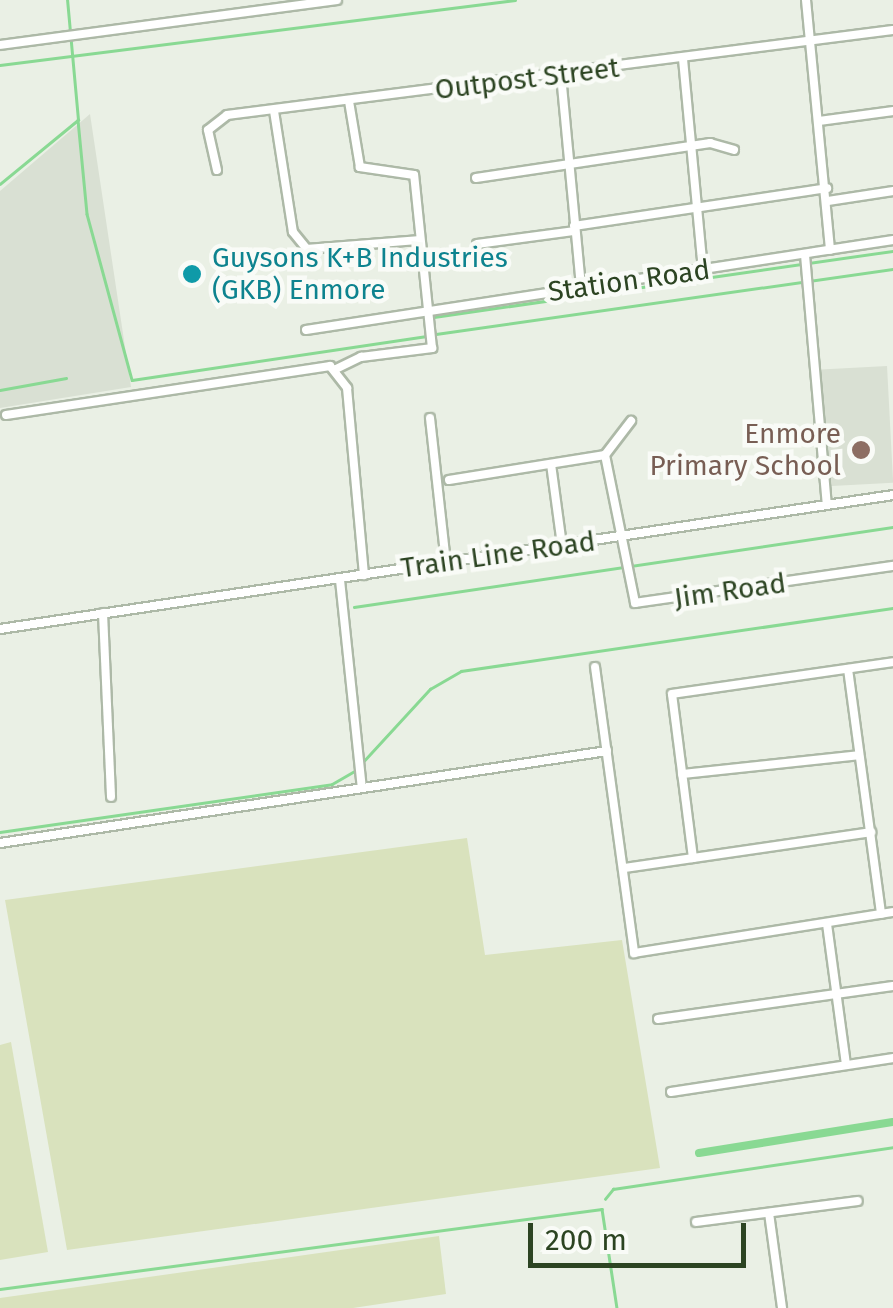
<!DOCTYPE html>
<style>
body{margin:0}
#map{position:relative;width:893px;height:1308px;overflow:hidden;background:#eaf0e5;font-family:"Fira Sans",sans-serif}
div>[style]{position:absolute}
.built>*{inset:0;background:#d9e0d3;transform-origin:0 0}
.green>*{inset:0;background:#d9e2bd}
.stream>*{height:2.5px;margin:-1.25px;padding:0 1.25px;transform-origin:1.25px;border-radius:1.25px;background:#89d993}
.canal>*{height:8px;margin:-4px;padding:0 4px;transform-origin:4px;border-radius:4px;background:#89d993}
.roads{filter:drop-shadow(2px 0 #adb9a7) drop-shadow(-2px 0 #adb9a7) drop-shadow(0 2px #adb9a7) drop-shadow(0 -2px #adb9a7)}
.street>*{height:8px;margin:-4px;padding:0 4px;transform-origin:4px;border-radius:4px;background:#fff}
.dots>*{width:28px;height:28px;translate:-50% -50%;box-sizing:border-box;border:5px solid #f9fbf7;border-radius:50%}
span{translate:-50% -50%;white-space:nowrap;text-align:center;line-height:1.15;-webkit-text-stroke:9px #f9fbf7;paint-order:stroke}
.street-label{font-size:28px;color:#2c4422}
.culture-label{font-size:28px;color:#0d838f}
.left{translate:0 -50%;text-align:left}
.education-label{font-size:28px;color:#785e54}
.right{translate:-100% -50%;text-align:right}
.scale{position:absolute;left:528px;top:1223px;width:218px;height:45px;box-sizing:border-box;border:5px solid #2c4422;border-top:0;padding-left:12px;font-size:30px;line-height:35px;white-space:nowrap;color:#2c4422;-webkit-text-stroke:8px #f9fbf7;paint-order:stroke}
</style>
<div id="map">
<div class="built">
<i style="clip-path:polygon(90px 114px,131px 387px,0 408px,0 191px)"></i>
<i style="left:887px;top:366px;width:117px;height:66px;rotate:87deg"></i>
</div>
<div class="green">
<i style="clip-path:polygon(467px 838px,485px 955px,622px 940px,660px 1168px,67px 1250px,5px 900px)"></i>
<i style="clip-path:polygon(11px 1042px,48px 1252px,0 1260px,0 1045px)"></i>
<i style="clip-path:polygon(439px 1236px,446px 1294px,353px 1308px,0 1308px,0 1298px)"></i>
</div>
<div class="stream">
<i style="left:0;top:65px;width:519px;rotate:-7.19deg"></i>
<i style="left:78px;top:120px;width:94px;rotate:84.5deg"></i>
<i style="left:87px;top:214px;width:172px;rotate:74.8deg"></i>
<i style="left:132px;top:380px;width:296px;rotate:-8.5deg"></i>
<i style="left:0;top:184px;width:101px;rotate:-39.4deg"></i>
<i style="left:78px;top:120px;width:121px;rotate:-95.2deg"></i>
<i style="left:434px;top:317px;width:464px;rotate:-8.2deg"></i>
<i style="left:436px;top:334px;width:462px;rotate:-8.1deg"></i>
<i style="left:0;top:390px;width:67px;rotate:-10.3deg"></i>
<i style="left:354px;top:607px;width:545px;rotate:-8.44deg"></i>
<i style="left:361px;top:764px;width:102px;rotate:-47.4deg"></i>
<i style="left:430px;top:689px;width:36px;rotate:-30deg"></i>
<i style="left:461px;top:671px;width:437px;rotate:-8.3deg"></i>
<i style="left:0;top:832px;width:335px;rotate:-8.2deg"></i>
<i style="left:332px;top:784px;width:28px;rotate:-30deg"></i>
<i style="left:605px;top:1199px;width:13px;rotate:-51deg"></i>
<i style="left:613px;top:1189px;width:283px;rotate:-8.5deg"></i>
<i style="left:0;top:1289px;width:607px;rotate:-7.57deg"></i>
<i style="left:602px;top:1209px;width:100px;rotate:81.4deg"></i>
</div>
<div class="canal">
<i style="left:699px;top:1153px;width:196px;rotate:-9.1deg"></i>
</div>
<div class="roads">
<div class="street">
<i style="left:806px;top:0;width:251px;rotate:84.5deg"></i>
<i style="left:0;top:45px;width:340px;rotate:-7.6deg"></i>
<i style="left:683px;top:59px;width:213px;rotate:84.6deg"></i>
<i style="left:561px;top:75px;width:214px;rotate:84.6deg"></i>
<i style="left:274px;top:111px;width:122px;rotate:81.1deg"></i>
<i style="left:293px;top:232px;width:22px;rotate:51deg"></i>
<i style="left:307px;top:249px;width:113px;rotate:-4.6deg"></i>
<i style="left:819px;top:121px;width:75px;rotate:-7.7deg"></i>
<i style="left:217px;top:170px;width:41px;rotate:-102.7deg"></i>
<i style="left:208px;top:130px;width:24px;rotate:-38deg"></i>
<i style="left:227px;top:115px;width:671px;rotate:-7.27deg"></i>
<i style="left:476px;top:178px;width:237px;rotate:-8.5deg"></i>
<i style="left:710px;top:143px;width:25px;rotate:16deg"></i>
<i style="left:828px;top:201px;width:66px;rotate:-8.7deg"></i>
<i style="left:574px;top:226px;width:256px;rotate:-8.5deg"></i>
<i style="left:477px;top:244px;width:99px;rotate:-7.6deg"></i>
<i style="left:805px;top:255px;width:250px;rotate:85deg"></i>
<i style="left:306px;top:330px;width:594px;rotate:-8.72deg"></i>
<i style="left:336px;top:369px;width:28px;rotate:-26deg"></i>
<i style="left:361px;top:357px;width:72px;rotate:-7.2deg"></i>
<i style="left:432px;top:348px;width:174px;rotate:-95.9deg"></i>
<i style="left:414px;top:175px;width:55px;rotate:-171.6deg"></i>
<i style="left:360px;top:167px;width:67px;rotate:-99.5deg"></i>
<i style="left:6px;top:415px;width:328px;rotate:-8.6deg"></i>
<i style="left:330px;top:366px;width:28px;rotate:52deg"></i>
<i style="left:347px;top:388px;width:188px;rotate:84.8deg"></i>
<i style="left:430px;top:418px;width:145px;rotate:83.7deg"></i>
<i style="left:605px;top:455px;width:151px;rotate:78.5deg"></i>
<i style="left:635px;top:603px;width:261px;rotate:-8.2deg"></i>
<i style="left:551px;top:464px;width:82px;rotate:82.3deg"></i>
<i style="left:449px;top:480px;width:158px;rotate:-9.1deg"></i>
<i style="left:605px;top:455px;width:43px;rotate:-52.6deg"></i>
<i style="left:340px;top:580px;width:209px;rotate:84deg"></i>
<i style="left:103px;top:613px;width:184px;rotate:87.5deg"></i>
<i style="left:0;top:629px;width:903px;rotate:-8.53deg"></i>
<i style="left:595px;top:667px;width:289px;rotate:82.2deg"></i>
<i style="left:634px;top:953px;width:262px;rotate:-9deg"></i>
<i style="left:848px;top:669px;width:247px;rotate:82.3deg"></i>
<i style="left:682px;top:774px;width:178px;rotate:-6.1deg"></i>
<i style="left:0;top:843px;width:614px;rotate:-8.62deg"></i>
<i style="left:693px;top:858px;width:165px;rotate:-97.3deg"></i>
<i style="left:672px;top:694px;width:223px;rotate:-8.2deg"></i>
<i style="left:625px;top:868px;width:249px;rotate:-8.3deg"></i>
<i style="left:827px;top:924px;width:142px;rotate:82.3deg"></i>
<i style="left:658px;top:1019px;width:237px;rotate:-8deg"></i>
<i style="left:671px;top:1092px;width:225px;rotate:-8.7deg"></i>
<i style="left:769px;top:1213px;width:96px;rotate:82.2deg"></i>
<i style="left:696px;top:1222px;width:163px;rotate:-7.4deg"></i>
</div>
</div>
<div class="dots">
<i style="left:192px;top:274px;background:#0f9aa8"></i>
<i style="left:861px;top:450px;background:#8d6e63"></i>
</div>
<div class="street-label">
<span style="left:527px;top:79px;rotate:-7deg">Outpost Street</span>
<span style="left:629px;top:281px;rotate:-8deg">Station Road</span>
<span style="left:498px;top:555px;rotate:-8deg">Train Line Road</span>
<span style="left:730px;top:591px;rotate:-8deg">Jim Road</span>
</div>
<div class="culture-label">
<span class="left" style="left:212px;top:274px">Guysons K+B Industries<br>(GKB) Enmore</span>
</div>
<div class="education-label">
<span class="right" style="left:841px;top:450px">Enmore<br>Primary School</span>
</div>
<div class="scale">200 m</div>
</div>
